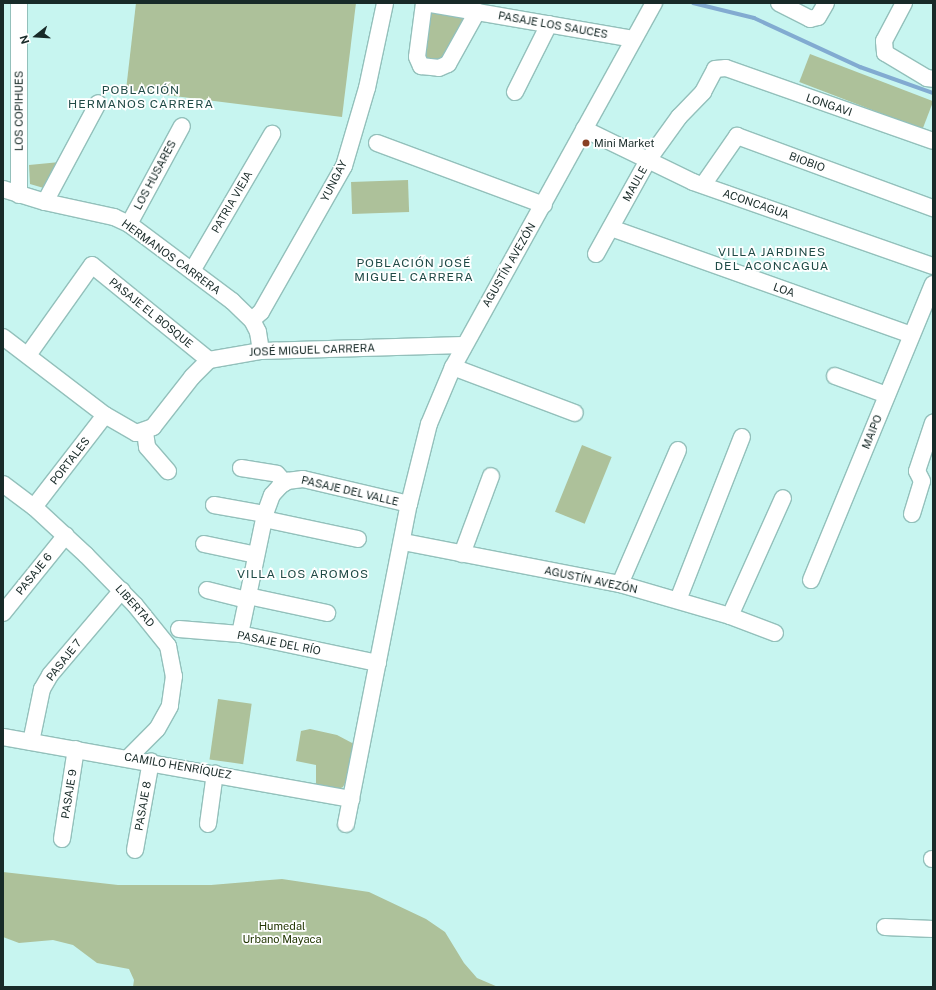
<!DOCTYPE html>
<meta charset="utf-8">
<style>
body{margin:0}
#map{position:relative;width:936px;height:990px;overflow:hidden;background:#c7f5f0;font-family:"Public Sans",sans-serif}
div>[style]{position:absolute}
.green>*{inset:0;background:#adc19a;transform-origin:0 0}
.stream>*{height:4px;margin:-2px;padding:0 2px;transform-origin:2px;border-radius:2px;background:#82abd1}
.roads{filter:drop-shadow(1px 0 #93c0bb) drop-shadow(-1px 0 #93c0bb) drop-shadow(0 1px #93c0bb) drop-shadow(0 -1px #93c0bb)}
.minor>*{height:16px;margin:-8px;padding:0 8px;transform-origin:8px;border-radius:8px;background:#fff}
.dots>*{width:11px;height:11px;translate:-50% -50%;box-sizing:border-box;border:2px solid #fff;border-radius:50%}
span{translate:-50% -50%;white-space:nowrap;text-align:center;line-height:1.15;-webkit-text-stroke:3.5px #fff;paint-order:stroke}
.street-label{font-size:11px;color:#182a28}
.poi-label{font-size:11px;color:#182a28}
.left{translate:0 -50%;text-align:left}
.park-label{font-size:11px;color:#203500}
.neighbourhood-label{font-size:12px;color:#1f4a46;letter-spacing:1px}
.frame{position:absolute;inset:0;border:4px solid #182a28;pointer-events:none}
.north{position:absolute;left:16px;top:16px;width:40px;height:40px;-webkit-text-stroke:3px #fff;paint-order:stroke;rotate:253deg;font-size:11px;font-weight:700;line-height:16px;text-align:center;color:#182a28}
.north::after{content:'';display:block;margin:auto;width:14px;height:18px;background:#182a28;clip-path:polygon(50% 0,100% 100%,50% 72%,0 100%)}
</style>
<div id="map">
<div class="green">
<i style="clip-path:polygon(136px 3px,356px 3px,342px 117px,126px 90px)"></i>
<i style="clip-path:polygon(427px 11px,469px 17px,442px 64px,422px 61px)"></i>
<i style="left:810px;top:54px;width:132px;height:30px;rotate:21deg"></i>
<i style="clip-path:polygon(60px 162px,47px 189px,30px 184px,29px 165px)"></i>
<i style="left:408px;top:180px;width:32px;height:57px;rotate:88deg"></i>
<i style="left:582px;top:445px;width:32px;height:72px;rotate:22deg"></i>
<i style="left:218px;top:699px;width:34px;height:61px;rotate:8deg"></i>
<i style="clip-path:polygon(310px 729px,337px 735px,354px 744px,348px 777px,343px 787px,339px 789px,316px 786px,316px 765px,296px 761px,301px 731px)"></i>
<i style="clip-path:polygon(3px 872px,118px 885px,211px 885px,282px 879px,369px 892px,426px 919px,445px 932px,464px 963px,477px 978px,498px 987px,133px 987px,134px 980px,129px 969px,97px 963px,73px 945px,53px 940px,19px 943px,3px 937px)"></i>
</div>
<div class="stream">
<i style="left:693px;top:3px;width:63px;rotate:13.8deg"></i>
<i style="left:754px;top:18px;width:117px;rotate:24.8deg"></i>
<i style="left:860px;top:67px;width:77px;rotate:19.6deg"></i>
</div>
<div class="roads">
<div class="minor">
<i style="left:424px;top:3px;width:54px;rotate:97.4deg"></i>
<i style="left:417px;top:57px;width:10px;rotate:66deg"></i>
<i style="left:421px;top:66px;width:18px;rotate:6deg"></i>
<i style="left:439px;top:68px;width:10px;rotate:-24deg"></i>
<i style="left:448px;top:64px;width:60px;rotate:-60.9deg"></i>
<i style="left:425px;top:3px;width:211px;rotate:9.8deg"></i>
<i style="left:779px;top:3px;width:35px;rotate:27deg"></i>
<i style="left:810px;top:19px;width:8px;rotate:-14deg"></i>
<i style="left:818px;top:17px;width:16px;rotate:-60deg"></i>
<i style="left:904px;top:3px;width:43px;rotate:117.8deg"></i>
<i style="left:884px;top:41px;width:12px;rotate:85deg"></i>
<i style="left:885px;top:53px;width:49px;rotate:30.8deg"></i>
<i style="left:927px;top:78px;width:6px;rotate:9deg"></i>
<i style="left:515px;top:92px;width:76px;rotate:-63.4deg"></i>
<i style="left:584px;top:129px;width:121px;rotate:25.9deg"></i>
<i style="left:693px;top:182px;width:254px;rotate:19.3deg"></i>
<i style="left:377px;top:143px;width:178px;rotate:20.4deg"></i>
<i style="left:703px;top:185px;width:60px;rotate:-55.2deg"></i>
<i style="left:737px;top:136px;width:209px;rotate:20.2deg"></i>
<i style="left:3px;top:189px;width:44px;rotate:17.2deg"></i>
<i style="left:45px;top:202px;width:71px;rotate:12.3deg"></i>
<i style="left:114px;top:217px;width:17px;rotate:25deg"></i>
<i style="left:129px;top:224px;width:129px;rotate:36.8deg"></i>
<i style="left:232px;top:301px;width:28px;rotate:44deg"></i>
<i style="left:252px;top:320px;width:13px;rotate:63deg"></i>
<i style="left:258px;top:332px;width:19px;rotate:81deg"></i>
<i style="left:19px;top:195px;width:192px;rotate:-90deg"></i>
<i style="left:45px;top:202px;width:112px;rotate:-61.8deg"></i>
<i style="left:129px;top:224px;width:111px;rotate:-61.6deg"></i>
<i style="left:611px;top:228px;width:319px;rotate:19.6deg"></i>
<i style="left:596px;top:254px;width:107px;rotate:-61deg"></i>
<i style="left:648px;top:160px;width:53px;rotate:-54.2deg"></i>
<i style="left:679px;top:117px;width:35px;rotate:-46deg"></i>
<i style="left:703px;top:92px;width:26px;rotate:-62deg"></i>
<i style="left:715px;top:69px;width:11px;rotate:-5deg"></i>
<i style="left:726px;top:68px;width:219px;rotate:19.4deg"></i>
<i style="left:192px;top:271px;width:159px;rotate:-59.7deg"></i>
<i style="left:252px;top:320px;width:12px;rotate:-42deg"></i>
<i style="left:261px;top:312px;width:168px;rotate:-60.4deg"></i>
<i style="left:344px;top:166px;width:81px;rotate:-73.6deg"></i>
<i style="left:367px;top:88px;width:87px;rotate:-78deg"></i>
<i style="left:3px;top:337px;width:128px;rotate:37.4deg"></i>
<i style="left:105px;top:415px;width:36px;rotate:30deg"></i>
<i style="left:136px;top:433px;width:18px;rotate:-19deg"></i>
<i style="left:153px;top:427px;width:63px;rotate:-52deg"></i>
<i style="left:192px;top:377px;width:24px;rotate:-45deg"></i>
<i style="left:209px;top:360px;width:53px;rotate:-9.8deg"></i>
<i style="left:261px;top:351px;width:203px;rotate:-1.7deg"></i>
<i style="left:28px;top:355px;width:110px;rotate:-54.6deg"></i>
<i style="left:92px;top:265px;width:151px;rotate:39.1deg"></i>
<i style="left:453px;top:367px;width:130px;rotate:20.7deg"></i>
<i style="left:835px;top:376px;width:55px;rotate:20.1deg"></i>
<i style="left:145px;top:432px;width:15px;rotate:82deg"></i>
<i style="left:147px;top:447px;width:32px;rotate:49deg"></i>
<i style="left:241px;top:468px;width:36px;rotate:9deg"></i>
<i style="left:277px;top:474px;width:12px;rotate:48deg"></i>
<i style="left:3px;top:484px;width:39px;rotate:37deg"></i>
<i style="left:34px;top:507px;width:71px;rotate:42.7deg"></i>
<i style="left:86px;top:555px;width:70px;rotate:45.6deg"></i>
<i style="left:135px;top:605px;width:53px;rotate:51.2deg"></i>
<i style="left:168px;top:646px;width:31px;rotate:79deg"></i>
<i style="left:174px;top:676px;width:30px;rotate:98deg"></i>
<i style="left:170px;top:706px;width:26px;rotate:119deg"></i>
<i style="left:157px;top:729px;width:40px;rotate:135deg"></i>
<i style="left:214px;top:505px;width:52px;rotate:10deg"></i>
<i style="left:34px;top:507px;width:116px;rotate:-52.3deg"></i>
<i style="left:912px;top:514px;width:34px;rotate:-73deg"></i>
<i style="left:922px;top:481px;width:11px;rotate:-117deg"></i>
<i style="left:917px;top:471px;width:51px;rotate:-71.6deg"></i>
<i style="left:264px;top:519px;width:96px;rotate:12deg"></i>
<i style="left:403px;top:542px;width:221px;rotate:11deg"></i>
<i style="left:620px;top:584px;width:115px;rotate:16.2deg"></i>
<i style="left:730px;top:616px;width:48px;rotate:20.7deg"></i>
<i style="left:204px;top:544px;width:53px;rotate:11.9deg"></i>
<i style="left:462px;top:554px;width:83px;rotate:-69.6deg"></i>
<i style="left:811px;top:580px;width:320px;rotate:-67.6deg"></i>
<i style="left:620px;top:584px;width:146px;rotate:-66.6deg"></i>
<i style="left:207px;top:590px;width:41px;rotate:14deg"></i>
<i style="left:248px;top:596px;width:81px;rotate:12.1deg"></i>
<i style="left:678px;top:600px;width:175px;rotate:-68.6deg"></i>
<i style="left:3px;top:613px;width:100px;rotate:-51.1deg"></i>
<i style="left:730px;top:616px;width:129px;rotate:-65.8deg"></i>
<i style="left:179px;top:629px;width:61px;rotate:4.7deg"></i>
<i style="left:240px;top:634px;width:141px;rotate:11.9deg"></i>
<i style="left:240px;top:634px;width:123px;rotate:-78.2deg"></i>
<i style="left:265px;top:514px;width:20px;rotate:-70deg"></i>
<i style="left:272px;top:495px;width:12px;rotate:-48deg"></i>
<i style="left:280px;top:486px;width:9px;rotate:-36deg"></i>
<i style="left:287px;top:481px;width:16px;rotate:-7deg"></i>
<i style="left:303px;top:479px;width:109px;rotate:13.3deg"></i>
<i style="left:3px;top:737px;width:354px;rotate:10.1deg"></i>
<i style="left:31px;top:742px;width:54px;rotate:-78.3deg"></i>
<i style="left:42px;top:689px;width:16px;rotate:-60deg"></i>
<i style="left:50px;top:675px;width:111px;rotate:-49.7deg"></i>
<i style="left:208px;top:824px;width:51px;rotate:-82.2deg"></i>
<i style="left:346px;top:824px;width:326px;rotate:-78.9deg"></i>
<i style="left:409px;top:504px;width:82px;rotate:-76deg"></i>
<i style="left:429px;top:424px;width:62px;rotate:-67.2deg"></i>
<i style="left:453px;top:367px;width:416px;rotate:-61.1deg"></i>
<i style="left:62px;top:839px;width:91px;rotate:-81.2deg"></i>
<i style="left:135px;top:850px;width:90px;rotate:-79.8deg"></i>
<i style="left:932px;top:859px;width:1px"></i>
<i style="left:885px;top:927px;width:48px;rotate:2.4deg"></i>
</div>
</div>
<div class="dots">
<i style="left:586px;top:143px;background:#894024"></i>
</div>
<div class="street-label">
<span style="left:553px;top:25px;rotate:10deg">PASAJE LOS SAUCES</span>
<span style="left:829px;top:105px;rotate:19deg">LONGAVI</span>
<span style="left:19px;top:111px;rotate:-90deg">LOS COPIHUES</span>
<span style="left:807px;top:162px;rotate:20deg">BIOBIO</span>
<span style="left:155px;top:175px;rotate:-62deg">LOS HUSARES</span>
<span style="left:334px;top:181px;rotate:-63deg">YUNGAY</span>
<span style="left:635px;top:184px;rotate:-61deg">MAULE</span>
<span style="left:232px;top:202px;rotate:-60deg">PATRIA VIEJA</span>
<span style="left:756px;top:204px;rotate:19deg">ACONCAGUA</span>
<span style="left:171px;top:257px;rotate:36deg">HERMANOS CARRERA</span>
<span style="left:509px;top:265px;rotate:-60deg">AGUSTÍN AVEZÓN</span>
<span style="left:784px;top:290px;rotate:19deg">LOA</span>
<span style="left:151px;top:313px;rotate:39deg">PASAJE EL BOSQUE</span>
<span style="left:312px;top:350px;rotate:-2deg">JOSÉ MIGUEL CARRERA</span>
<span style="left:872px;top:432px;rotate:-68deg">MAIPO</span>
<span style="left:70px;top:461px;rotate:-52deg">PORTALES</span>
<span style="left:350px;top:491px;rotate:13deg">PASAJE DEL VALLE</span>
<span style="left:34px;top:574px;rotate:-51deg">PASAJE 6</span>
<span style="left:591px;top:580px;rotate:12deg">AGUSTÍN AVEZÓN</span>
<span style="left:135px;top:606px;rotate:48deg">LIBERTAD</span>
<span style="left:279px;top:643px;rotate:11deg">PASAJE DEL RÍO</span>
<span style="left:64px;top:660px;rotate:-52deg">PASAJE 7</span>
<span style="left:178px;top:766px;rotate:10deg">CAMILO HENRÍQUEZ</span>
<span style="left:69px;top:794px;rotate:-81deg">PASAJE 9</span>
<span style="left:143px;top:806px;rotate:-80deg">PASAJE 8</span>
</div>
<div class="poi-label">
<span class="left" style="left:594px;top:143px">Mini Market</span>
</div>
<div class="park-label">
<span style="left:282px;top:933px">Humedal<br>Urbano Mayaca</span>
</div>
<div class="neighbourhood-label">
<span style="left:141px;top:98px">POBLACIÓN<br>HERMANOS CARRERA</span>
<span style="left:772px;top:260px">VILLA JARDINES<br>DEL ACONCAGUA</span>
<span style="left:414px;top:271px">POBLACIÓN JOSÉ<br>MIGUEL CARRERA</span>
<span style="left:303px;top:575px">VILLA LOS AROMOS</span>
</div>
<div class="frame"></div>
<div class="north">N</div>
</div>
